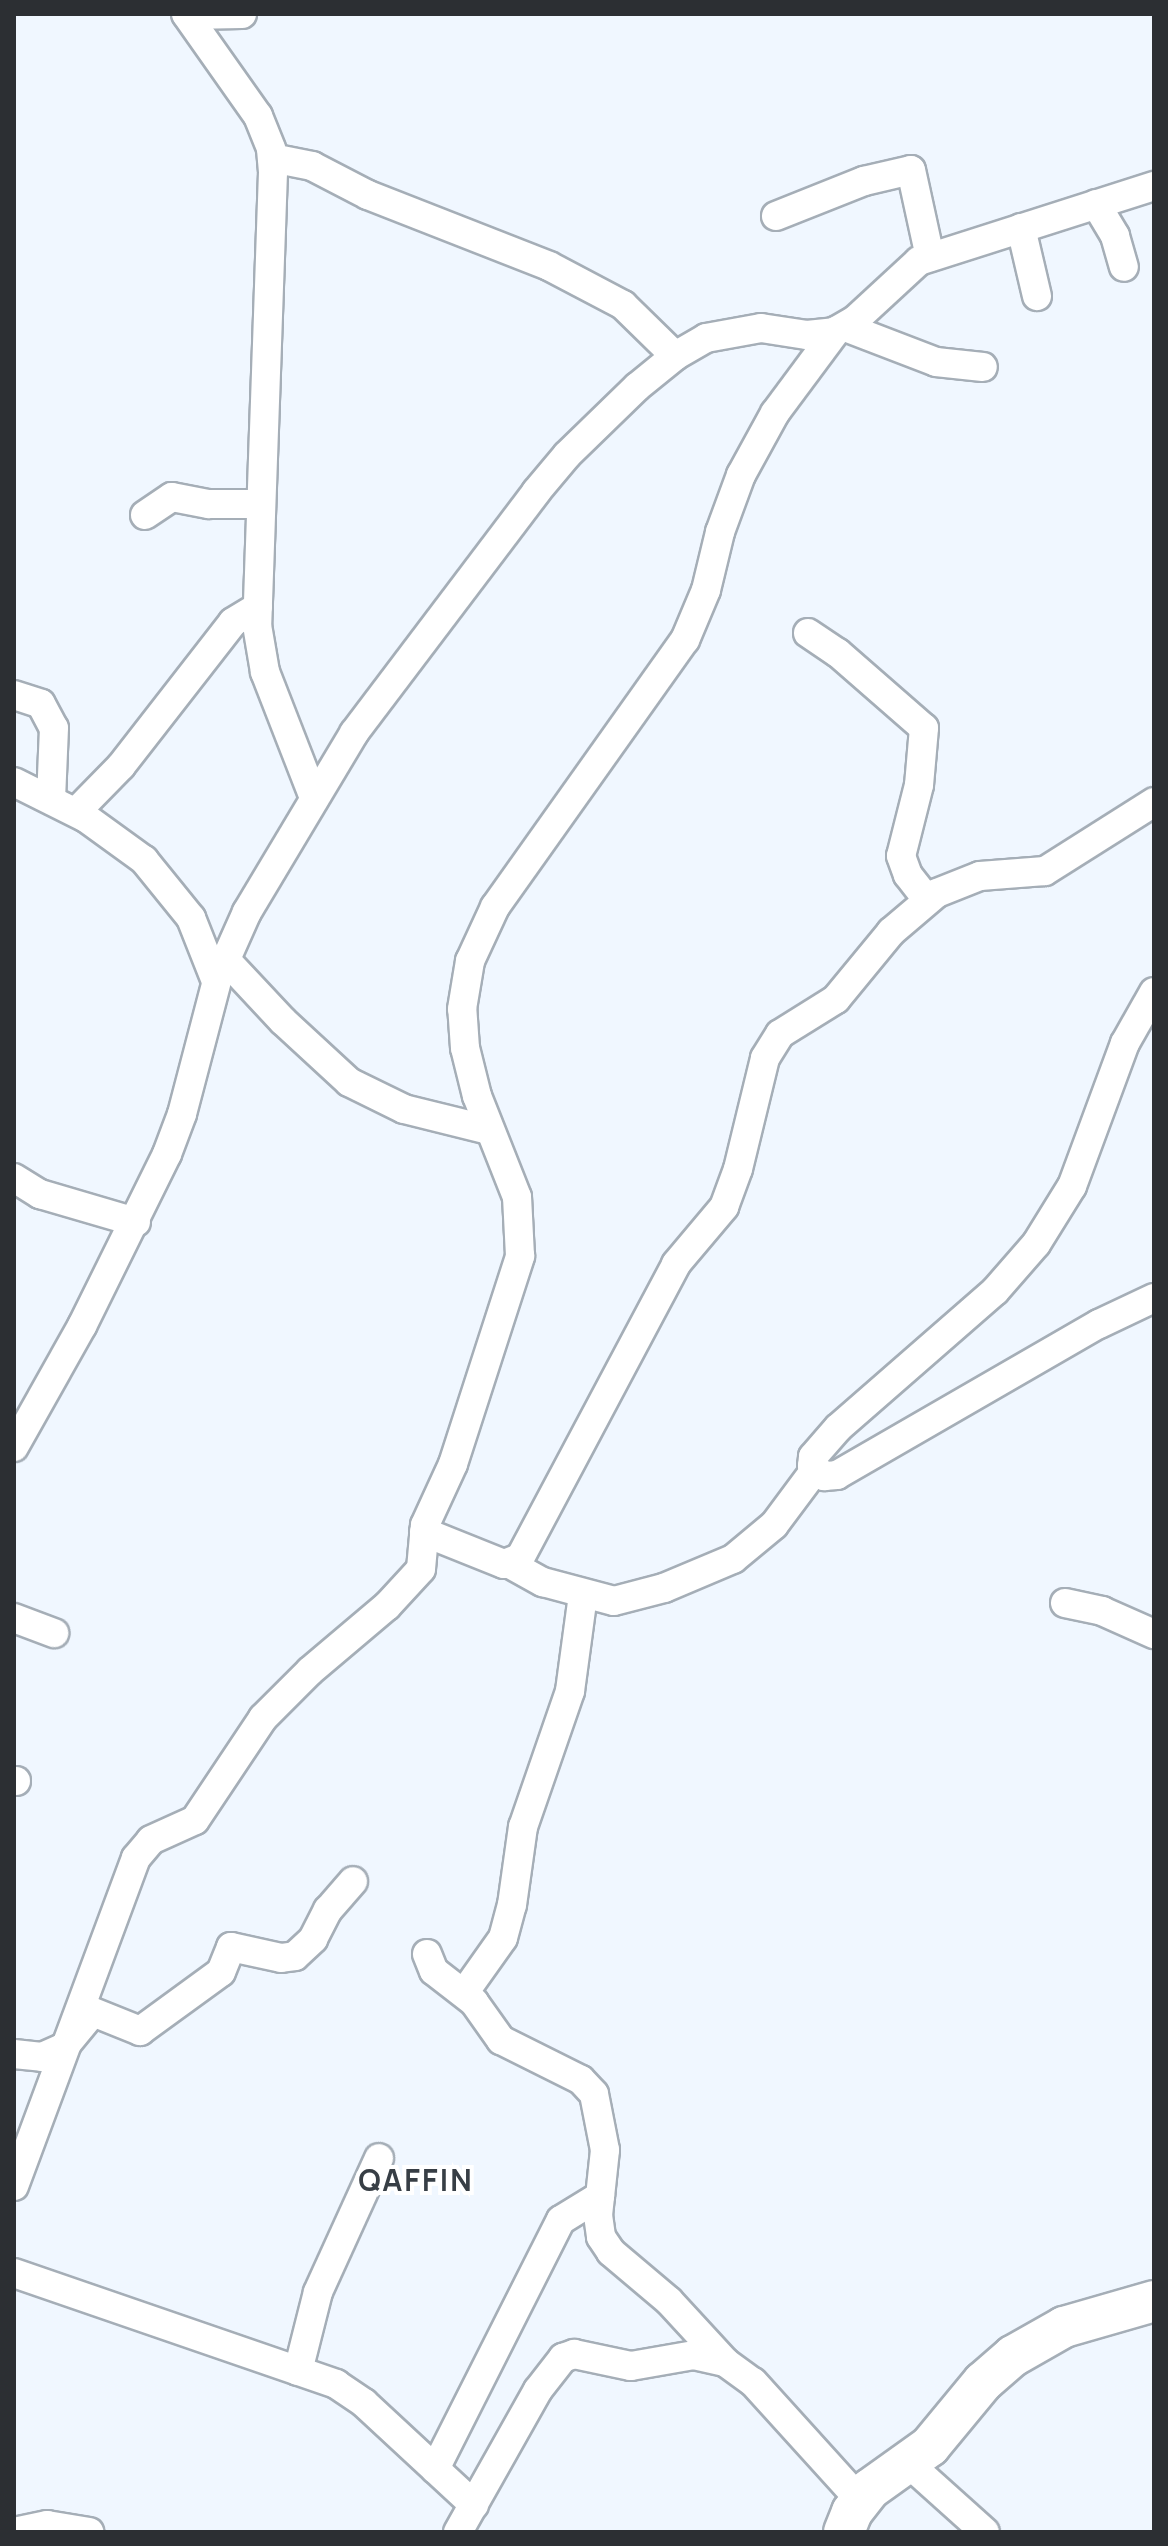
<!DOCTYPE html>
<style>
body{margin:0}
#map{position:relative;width:1168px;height:2546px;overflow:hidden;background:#f0f7ff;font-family:Manrope,sans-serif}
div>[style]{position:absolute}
.roads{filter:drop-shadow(2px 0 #a5aeb7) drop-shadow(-2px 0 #a5aeb7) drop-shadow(0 2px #a5aeb7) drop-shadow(0 -2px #a5aeb7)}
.street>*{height:28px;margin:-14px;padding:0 14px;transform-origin:14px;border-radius:14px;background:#fff}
.secondary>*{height:40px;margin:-20px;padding:0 20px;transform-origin:20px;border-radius:20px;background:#fff}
span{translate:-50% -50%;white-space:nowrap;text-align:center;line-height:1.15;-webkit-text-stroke:8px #fff;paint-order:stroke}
.district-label{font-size:30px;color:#373e45;font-weight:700;letter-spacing:2px}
.frame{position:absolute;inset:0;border:16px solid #2c2f33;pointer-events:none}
</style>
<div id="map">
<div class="roads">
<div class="street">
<i style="left:186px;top:14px;width:125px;rotate:54.8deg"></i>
<i style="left:258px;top:116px;width:35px;rotate:68deg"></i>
<i style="left:271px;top:149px;width:23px;rotate:85deg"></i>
<i style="left:273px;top:172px;width:453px;rotate:92deg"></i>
<i style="left:257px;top:625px;width:48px;rotate:80.3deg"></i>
<i style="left:265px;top:672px;width:135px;rotate:68.7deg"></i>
<i style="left:187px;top:15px;width:55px;rotate:-1deg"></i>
<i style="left:272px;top:158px;width:41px;rotate:11.3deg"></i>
<i style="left:312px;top:166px;width:63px;rotate:27.4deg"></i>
<i style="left:368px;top:195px;width:194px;rotate:21.4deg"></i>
<i style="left:549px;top:266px;width:84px;rotate:27.8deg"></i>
<i style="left:623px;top:305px;width:73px;rotate:44.4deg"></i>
<i style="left:1096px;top:204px;width:37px;rotate:59deg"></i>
<i style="left:1115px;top:236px;width:32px;rotate:74deg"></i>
<i style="left:776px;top:216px;width:95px;rotate:-21.7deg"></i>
<i style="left:864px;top:181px;width:48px;rotate:-13.2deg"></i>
<i style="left:911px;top:170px;width:89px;rotate:77.7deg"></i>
<i style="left:1021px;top:228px;width:70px;rotate:76.8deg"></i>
<i style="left:845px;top:327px;width:97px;rotate:21deg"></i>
<i style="left:936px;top:362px;width:47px;rotate:6.1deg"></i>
<i style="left:145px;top:515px;width:32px;rotate:-34deg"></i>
<i style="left:172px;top:497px;width:38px;rotate:11deg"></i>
<i style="left:209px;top:504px;width:51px"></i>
<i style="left:808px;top:633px;width:36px;rotate:34deg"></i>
<i style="left:838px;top:653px;width:114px;rotate:41.1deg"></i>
<i style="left:924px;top:728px;width:57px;rotate:95deg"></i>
<i style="left:919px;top:785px;width:73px;rotate:104.2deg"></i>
<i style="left:901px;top:856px;width:20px;rotate:70deg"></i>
<i style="left:908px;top:875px;width:31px;rotate:52deg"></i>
<i style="left:14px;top:695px;width:28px;rotate:18deg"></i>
<i style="left:41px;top:704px;width:27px;rotate:62deg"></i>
<i style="left:54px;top:728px;width:71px;rotate:92.4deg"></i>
<i style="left:14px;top:782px;width:80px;rotate:26.6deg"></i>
<i style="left:86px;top:818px;width:72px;rotate:35.9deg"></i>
<i style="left:144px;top:860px;width:75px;rotate:51deg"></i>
<i style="left:191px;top:918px;width:68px;rotate:68.4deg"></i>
<i style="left:76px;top:812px;width:64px;rotate:-45.6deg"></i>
<i style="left:121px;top:766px;width:182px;rotate:-52.1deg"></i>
<i style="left:233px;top:622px;width:29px;rotate:-31deg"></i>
<i style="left:225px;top:959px;width:85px;rotate:46.9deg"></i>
<i style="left:283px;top:1021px;width:90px;rotate:42.7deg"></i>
<i style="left:349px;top:1082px;width:61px;rotate:26.1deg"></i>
<i style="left:404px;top:1109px;width:88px;rotate:13.9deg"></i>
<i style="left:1154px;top:992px;width:59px;rotate:119.6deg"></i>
<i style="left:1125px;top:1043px;width:153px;rotate:110.3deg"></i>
<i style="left:1072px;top:1186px;width:68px;rotate:121.8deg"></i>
<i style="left:1036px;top:1244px;width:62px;rotate:131.1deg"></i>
<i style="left:995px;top:1291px;width:208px;rotate:138.9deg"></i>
<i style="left:838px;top:1428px;width:38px;rotate:131deg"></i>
<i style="left:813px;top:1457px;width:9px;rotate:96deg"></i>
<i style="left:812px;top:1466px;width:16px;rotate:40deg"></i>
<i style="left:824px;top:1476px;width:13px;rotate:-4deg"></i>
<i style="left:837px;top:1475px;width:302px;rotate:-30deg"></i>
<i style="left:1099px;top:1324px;width:61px;rotate:-25.3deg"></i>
<i style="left:14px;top:1178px;width:31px;rotate:32deg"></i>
<i style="left:40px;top:1194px;width:100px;rotate:16.3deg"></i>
<i style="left:14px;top:1447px;width:139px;rotate:-60.7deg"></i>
<i style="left:82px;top:1326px;width:192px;rotate:-63.7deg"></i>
<i style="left:167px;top:1154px;width:43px;rotate:-69.4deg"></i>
<i style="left:182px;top:1114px;width:142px;rotate:-75.3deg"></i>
<i style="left:218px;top:977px;width:71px;rotate:-66deg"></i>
<i style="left:247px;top:912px;width:209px;rotate:-59.1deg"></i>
<i style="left:354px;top:733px;width:302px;rotate:-52.9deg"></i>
<i style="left:536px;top:492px;width:48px;rotate:-50deg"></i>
<i style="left:567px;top:455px;width:98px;rotate:-44.2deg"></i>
<i style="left:637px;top:387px;width:49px;rotate:-39.2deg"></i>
<i style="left:675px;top:356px;width:36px;rotate:-30deg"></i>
<i style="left:706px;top:338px;width:56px;rotate:-10.3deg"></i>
<i style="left:761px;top:328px;width:47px;rotate:8.7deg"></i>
<i style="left:807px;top:335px;width:27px;rotate:-6deg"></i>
<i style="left:834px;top:332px;width:24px;rotate:-30deg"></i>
<i style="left:855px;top:320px;width:87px;rotate:-42.7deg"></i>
<i style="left:919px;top:261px;width:247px;rotate:-17.7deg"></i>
<i style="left:424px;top:1532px;width:86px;rotate:21.8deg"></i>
<i style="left:504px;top:1564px;width:17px;rotate:-21deg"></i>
<i style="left:520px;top:1558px;width:333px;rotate:-62deg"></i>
<i style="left:676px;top:1264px;width:75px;rotate:-49.9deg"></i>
<i style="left:724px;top:1207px;width:40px;rotate:-69.8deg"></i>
<i style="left:738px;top:1169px;width:114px;rotate:-76.3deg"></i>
<i style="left:765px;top:1058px;width:28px;rotate:-58deg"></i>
<i style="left:780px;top:1034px;width:66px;rotate:-32deg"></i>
<i style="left:836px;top:999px;width:87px;rotate:-50.6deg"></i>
<i style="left:891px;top:932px;width:60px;rotate:-40.3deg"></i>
<i style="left:937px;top:893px;width:46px;rotate:-21.6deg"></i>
<i style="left:980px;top:876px;width:65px;rotate:-4.4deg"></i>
<i style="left:1045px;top:871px;width:129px;rotate:-32.3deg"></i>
<i style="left:510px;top:1564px;width:38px;rotate:29deg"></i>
<i style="left:543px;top:1582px;width:73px;rotate:15deg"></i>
<i style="left:614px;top:1601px;width:52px;rotate:-14.6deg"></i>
<i style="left:664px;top:1588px;width:75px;rotate:-22.8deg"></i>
<i style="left:733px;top:1559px;width:53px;rotate:-39.7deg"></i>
<i style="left:774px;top:1525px;width:69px;rotate:-53.3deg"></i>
<i style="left:1065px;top:1603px;width:38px;rotate:12deg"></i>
<i style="left:1102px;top:1611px;width:57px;rotate:23.9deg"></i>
<i style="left:14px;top:1618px;width:43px;rotate:20.6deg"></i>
<i style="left:14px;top:1781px;width:2px"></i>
<i style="left:427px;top:1954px;width:18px;rotate:68deg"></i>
<i style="left:434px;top:1971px;width:51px;rotate:37.8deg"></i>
<i style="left:474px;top:2002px;width:47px;rotate:54.6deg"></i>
<i style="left:501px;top:2040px;width:89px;rotate:26.6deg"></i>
<i style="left:581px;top:2080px;width:19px;rotate:47deg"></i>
<i style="left:594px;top:2094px;width:57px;rotate:78.9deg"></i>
<i style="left:605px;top:2150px;width:65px;rotate:96.1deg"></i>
<i style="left:598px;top:2215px;width:22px;rotate:82deg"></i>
<i style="left:601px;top:2237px;width:18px;rotate:56deg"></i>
<i style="left:611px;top:2252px;width:76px;rotate:40.2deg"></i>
<i style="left:669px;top:2301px;width:83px;rotate:47.4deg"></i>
<i style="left:464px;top:1993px;width:67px;rotate:-54.7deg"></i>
<i style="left:503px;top:1938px;width:34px;rotate:-75deg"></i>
<i style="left:512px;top:1905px;width:79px;rotate:-82deg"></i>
<i style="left:523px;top:1827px;width:144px;rotate:-70.9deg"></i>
<i style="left:570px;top:1691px;width:97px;rotate:-82.3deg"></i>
<i style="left:14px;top:2054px;width:28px;rotate:6deg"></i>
<i style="left:42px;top:2057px;width:24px;rotate:-24deg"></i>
<i style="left:64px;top:2047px;width:45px;rotate:-50.4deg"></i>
<i style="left:93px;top:2012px;width:51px;rotate:22deg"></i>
<i style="left:140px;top:2031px;width:100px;rotate:-36.1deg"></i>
<i style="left:221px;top:1972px;width:27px;rotate:-68deg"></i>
<i style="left:231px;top:1947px;width:51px;rotate:12.4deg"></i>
<i style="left:281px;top:1958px;width:14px;rotate:-8deg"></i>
<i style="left:295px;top:1956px;width:25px;rotate:-43deg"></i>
<i style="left:313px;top:1939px;width:33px;rotate:-63deg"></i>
<i style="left:328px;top:1910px;width:38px;rotate:-49deg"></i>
<i style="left:14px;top:2186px;width:350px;rotate:-69.6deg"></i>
<i style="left:136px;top:1858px;width:23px;rotate:-50deg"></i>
<i style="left:151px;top:1840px;width:48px;rotate:-24.4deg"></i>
<i style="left:195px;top:1820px;width:123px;rotate:-56.3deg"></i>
<i style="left:263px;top:1718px;width:66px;rotate:-45deg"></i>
<i style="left:310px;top:1671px;width:101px;rotate:-40.2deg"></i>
<i style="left:387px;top:1606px;width:50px;rotate:-47.4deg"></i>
<i style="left:421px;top:1569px;width:44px;rotate:-84.8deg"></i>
<i style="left:425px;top:1525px;width:67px;rotate:-65.3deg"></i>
<i style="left:453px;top:1464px;width:219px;rotate:-72.1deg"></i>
<i style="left:520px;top:1256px;width:59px;rotate:-92.9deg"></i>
<i style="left:517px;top:1197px;width:109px;rotate:-111.6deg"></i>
<i style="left:477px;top:1096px;width:49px;rotate:-104deg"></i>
<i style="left:465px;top:1048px;width:39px;rotate:-94deg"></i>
<i style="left:462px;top:1009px;width:49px;rotate:-80.5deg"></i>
<i style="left:470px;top:961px;width:60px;rotate:-65.2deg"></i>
<i style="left:495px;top:907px;width:328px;rotate:-54.6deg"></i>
<i style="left:685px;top:640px;width:54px;rotate:-67.2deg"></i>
<i style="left:706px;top:590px;width:60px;rotate:-76.4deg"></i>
<i style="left:720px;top:532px;width:61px;rotate:-69.8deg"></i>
<i style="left:741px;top:475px;width:71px;rotate:-61.3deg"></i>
<i style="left:775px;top:413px;width:102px;rotate:-53.4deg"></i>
<i style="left:14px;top:2273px;width:341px;rotate:19deg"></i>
<i style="left:336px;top:2384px;width:34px;rotate:34deg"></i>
<i style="left:364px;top:2403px;width:150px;rotate:42.8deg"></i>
<i style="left:298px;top:2371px;width:81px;rotate:-75.8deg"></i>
<i style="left:318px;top:2292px;width:147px;rotate:-65.5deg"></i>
<i style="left:908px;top:2463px;width:103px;rotate:41.9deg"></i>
<i style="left:435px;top:2469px;width:279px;rotate:-63.2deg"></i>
<i style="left:561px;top:2220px;width:46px;rotate:-31.6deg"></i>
<i style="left:14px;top:2532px;width:34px;rotate:-12deg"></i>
<i style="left:47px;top:2525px;width:43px;rotate:9.5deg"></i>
<i style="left:458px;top:2532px;width:163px;rotate:-60.6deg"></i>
<i style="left:538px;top:2390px;width:41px;rotate:-52deg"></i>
<i style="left:563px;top:2358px;width:12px;rotate:-20deg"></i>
<i style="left:574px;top:2354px;width:58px;rotate:11.9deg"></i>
<i style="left:631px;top:2366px;width:64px;rotate:-9.9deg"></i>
<i style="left:694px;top:2355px;width:32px;rotate:13deg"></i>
<i style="left:725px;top:2362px;width:34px;rotate:36deg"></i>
<i style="left:753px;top:2382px;width:159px;rotate:47.8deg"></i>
</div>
<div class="secondary">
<i style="left:844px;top:2532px;width:22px;rotate:-68deg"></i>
<i style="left:852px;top:2512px;width:29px;rotate:-52deg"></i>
<i style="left:870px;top:2489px;width:74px;rotate:-35.6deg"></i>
<i style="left:930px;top:2446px;width:83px;rotate:-50.4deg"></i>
<i style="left:983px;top:2382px;width:40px;rotate:-41deg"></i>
<i style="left:1013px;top:2356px;width:59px;rotate:-29.6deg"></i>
<i style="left:1064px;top:2327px;width:94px;rotate:-16.1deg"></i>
</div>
</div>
<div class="district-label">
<span style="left:416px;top:2180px">QAFFIN</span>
</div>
<div class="frame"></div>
</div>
